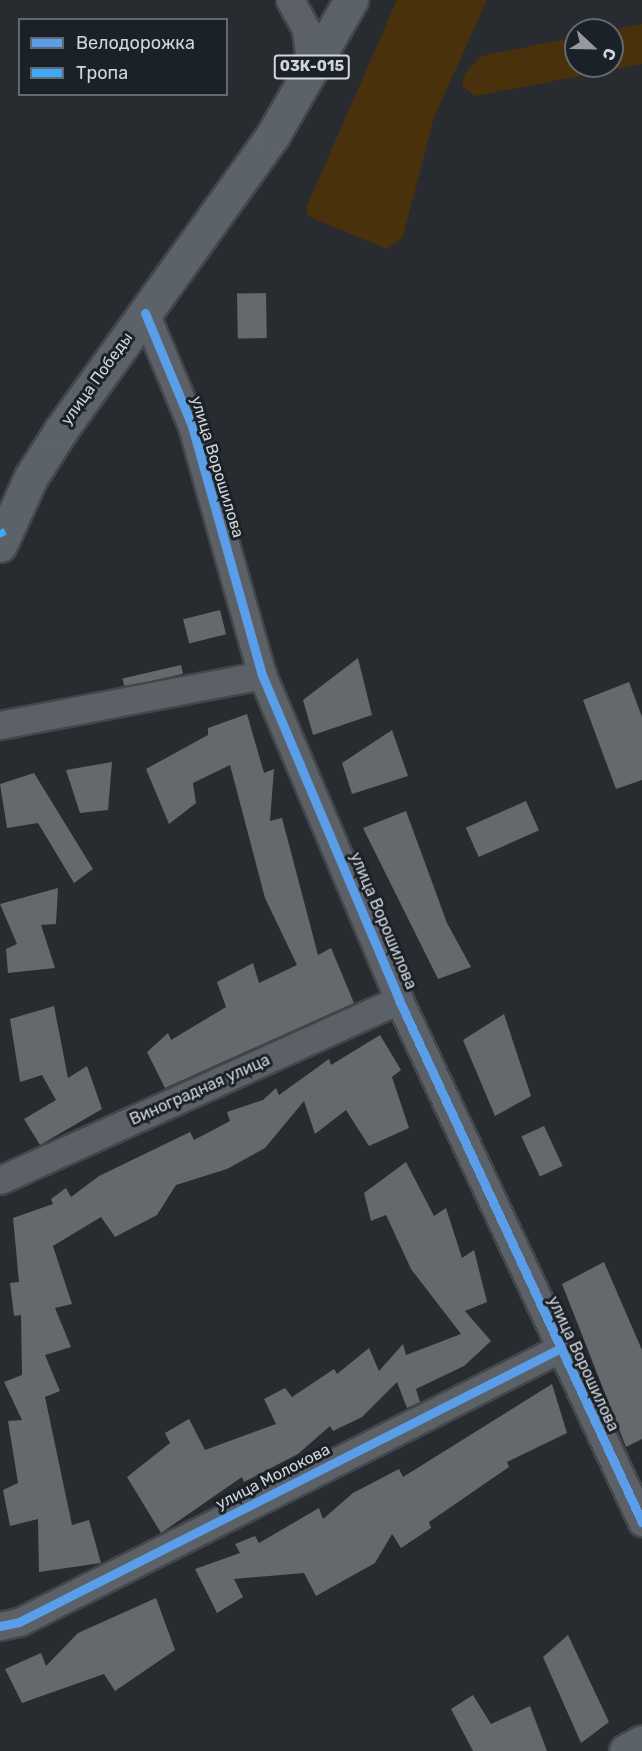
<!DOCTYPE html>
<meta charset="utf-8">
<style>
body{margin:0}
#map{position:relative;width:642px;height:1751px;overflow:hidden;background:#282b2f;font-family:Rubik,sans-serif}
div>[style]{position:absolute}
.green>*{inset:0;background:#49310c}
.building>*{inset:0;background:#66696c;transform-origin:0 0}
.roads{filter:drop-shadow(2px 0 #44464a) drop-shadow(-2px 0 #44464a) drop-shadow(0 2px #44464a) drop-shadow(0 -2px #44464a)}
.minor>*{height:27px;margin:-13.5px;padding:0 13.5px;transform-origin:13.5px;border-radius:13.5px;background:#5c6168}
.major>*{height:33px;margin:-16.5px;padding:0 16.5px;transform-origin:16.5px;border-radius:16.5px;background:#5b626a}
.quiet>*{height:8px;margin-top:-4px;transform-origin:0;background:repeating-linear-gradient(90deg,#3fa9f5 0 15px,transparent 0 23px)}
.cycleway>*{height:9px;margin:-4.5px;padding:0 4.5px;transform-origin:4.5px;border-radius:4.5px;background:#5a9eea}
span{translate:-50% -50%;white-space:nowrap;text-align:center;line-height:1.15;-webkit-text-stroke:6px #1b2128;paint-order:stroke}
.shield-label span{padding:2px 4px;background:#1b2128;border:2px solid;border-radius:4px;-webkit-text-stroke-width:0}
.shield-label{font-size:15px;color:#d2d6db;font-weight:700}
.street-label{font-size:16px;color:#d2d6db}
.legend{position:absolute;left:18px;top:18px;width:210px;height:78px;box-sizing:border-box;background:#1b2128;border:2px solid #646970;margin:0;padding:8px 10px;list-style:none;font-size:18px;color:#d2d6db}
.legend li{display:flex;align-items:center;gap:12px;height:30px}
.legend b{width:30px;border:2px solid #646970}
.north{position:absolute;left:564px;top:18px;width:60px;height:60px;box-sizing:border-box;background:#1b2128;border:2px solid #646970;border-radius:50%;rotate:112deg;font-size:16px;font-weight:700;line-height:24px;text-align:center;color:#d2d6db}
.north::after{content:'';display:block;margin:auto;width:21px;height:27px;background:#969a9f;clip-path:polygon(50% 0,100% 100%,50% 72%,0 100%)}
</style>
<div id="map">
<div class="green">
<i style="clip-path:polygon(397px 0,487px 0,434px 117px,403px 237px,387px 249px,308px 216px,306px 208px)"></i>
<i style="clip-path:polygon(642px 24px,642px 64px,475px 96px,462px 86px,465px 73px,482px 56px,576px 37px,576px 66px,612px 66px,611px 30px)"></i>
</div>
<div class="building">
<i style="left:266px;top:293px;width:45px;height:29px;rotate:89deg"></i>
<i style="left:220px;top:610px;width:25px;height:38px;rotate:76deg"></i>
<i style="clip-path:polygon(358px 658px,372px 715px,313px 735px,303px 700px)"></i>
<i style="left:181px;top:665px;width:9px;height:60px;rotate:77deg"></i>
<i style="clip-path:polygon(629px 682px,642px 717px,642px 780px,616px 789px,583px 700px)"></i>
<i style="clip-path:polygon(247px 714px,264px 773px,274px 769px,270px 821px,282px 818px,318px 955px,331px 948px,354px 1003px,165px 1088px,147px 1052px,168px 1033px,171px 1040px,226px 1007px,217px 982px,253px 963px,259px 983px,297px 965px,265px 898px,230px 765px,193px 783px,196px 803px,169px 824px,146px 769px,208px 735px,208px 728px)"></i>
<i style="clip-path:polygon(392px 730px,408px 776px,352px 794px,342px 763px)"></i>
<i style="clip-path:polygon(112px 762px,108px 810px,80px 813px,66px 770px)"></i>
<i style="clip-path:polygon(34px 773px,93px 869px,74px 883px,38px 823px,7px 828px,0 784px)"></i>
<i style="left:526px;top:801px;width:32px;height:66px;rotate:66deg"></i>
<i style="clip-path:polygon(406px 811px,447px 923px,471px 967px,438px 979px,363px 828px)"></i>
<i style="clip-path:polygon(58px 888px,56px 924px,41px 925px,55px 968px,8px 973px,6px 949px,17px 944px,0 904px)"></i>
<i style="clip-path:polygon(54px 1006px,68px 1078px,87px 1066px,102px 1109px,40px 1145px,24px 1119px,56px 1100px,42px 1075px,20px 1082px,10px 1019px)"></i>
<i style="clip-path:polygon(504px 1014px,531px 1096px,495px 1116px,463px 1040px)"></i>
<i style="clip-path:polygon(380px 1035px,401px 1070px,392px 1077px,409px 1128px,369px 1146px,346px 1110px,315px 1134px,304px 1101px,265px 1148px,227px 1169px,176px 1185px,157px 1215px,115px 1237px,101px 1217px,53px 1246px,72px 1304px,55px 1308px,71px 1347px,45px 1355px,60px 1391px,45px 1397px,72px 1525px,89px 1520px,101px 1563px,39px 1572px,38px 1519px,10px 1526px,3px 1490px,18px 1483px,8px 1421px,22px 1420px,4px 1382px,22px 1375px,21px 1315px,14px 1316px,10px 1283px,19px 1282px,13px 1218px,53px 1204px,51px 1199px,66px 1188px,71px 1197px,99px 1176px,190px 1132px,194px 1140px,230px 1121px,227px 1112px,263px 1100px,276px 1088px,279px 1095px,329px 1059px,331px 1065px)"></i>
<i style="left:544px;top:1126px;width:44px;height:25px;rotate:65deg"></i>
<i style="clip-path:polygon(406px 1162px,434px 1216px,446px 1208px,462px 1258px,474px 1250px,487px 1302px,465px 1311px,491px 1341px,464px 1366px,416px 1389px,420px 1402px,407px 1408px,397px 1382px,362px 1417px,333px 1431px,330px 1426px,298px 1454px,244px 1482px,242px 1477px,161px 1533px,127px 1477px,170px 1443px,165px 1433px,189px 1419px,205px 1450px,276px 1424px,264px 1399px,285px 1388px,292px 1397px,334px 1369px,337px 1374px,369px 1348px,379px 1371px,403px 1344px,406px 1355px,461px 1334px,411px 1269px,386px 1215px,371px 1221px,364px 1193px)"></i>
<i style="clip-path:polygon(604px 1262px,642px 1350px,642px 1439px,626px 1447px,562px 1284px)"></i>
<i style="clip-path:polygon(552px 1384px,567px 1433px,507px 1462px,509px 1467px,429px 1522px,431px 1528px,401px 1548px,392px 1534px,375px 1563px,316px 1596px,304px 1573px,234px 1579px,243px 1597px,217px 1613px,195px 1569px,240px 1553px,235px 1544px,255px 1536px,259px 1543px,319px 1508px,323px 1519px,353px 1493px,399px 1469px,403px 1477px)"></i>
<i style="clip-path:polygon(156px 1598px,175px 1650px,115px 1691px,104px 1674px,22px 1703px,5px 1669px,41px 1653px,46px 1666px,78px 1633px)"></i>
<i style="clip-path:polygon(568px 1635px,609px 1722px,581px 1743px,543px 1657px)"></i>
<i style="clip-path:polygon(473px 1695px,491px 1724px,530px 1706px,547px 1751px,473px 1751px,451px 1709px)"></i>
</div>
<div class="roads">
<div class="minor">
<i style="left:290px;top:0;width:33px;rotate:61deg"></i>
<i style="left:306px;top:29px;width:26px;rotate:83deg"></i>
<i style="left:309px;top:55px;width:24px;rotate:105deg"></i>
<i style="left:145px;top:313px;width:122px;rotate:67.4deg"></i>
<i style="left:192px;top:426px;width:259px;rotate:74.3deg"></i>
<i style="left:262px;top:675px;width:353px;rotate:67.1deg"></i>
<i style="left:399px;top:1000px;width:576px;rotate:65.04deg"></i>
<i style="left:0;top:725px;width:267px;rotate:-10.8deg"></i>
<i style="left:0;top:1180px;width:438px;rotate:-24.3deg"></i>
<i style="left:0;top:1626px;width:19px;rotate:-12deg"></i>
<i style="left:19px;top:1622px;width:605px;rotate:-26.82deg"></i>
</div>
<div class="major">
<i style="left:0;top:545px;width:75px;rotate:-65.5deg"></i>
<i style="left:31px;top:477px;width:56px;rotate:-57.4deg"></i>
<i style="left:61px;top:430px;width:363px;rotate:-54.3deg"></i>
<i style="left:273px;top:135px;width:156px;rotate:-60deg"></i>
<i style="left:626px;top:1751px;width:18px;rotate:-29deg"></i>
</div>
</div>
<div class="quiet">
<i style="left:0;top:530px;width:7px;rotate:63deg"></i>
</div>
<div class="cycleway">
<i style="left:145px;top:313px;width:122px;rotate:67.4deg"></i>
<i style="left:192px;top:426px;width:259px;rotate:74.3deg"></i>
<i style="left:262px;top:675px;width:353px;rotate:67.1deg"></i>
<i style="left:399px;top:1000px;width:576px;rotate:65.04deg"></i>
<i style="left:0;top:1626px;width:19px;rotate:-12deg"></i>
<i style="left:19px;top:1622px;width:605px;rotate:-26.82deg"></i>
</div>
<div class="shield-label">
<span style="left:312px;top:67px">03К-015</span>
</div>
<div class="street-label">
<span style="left:97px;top:379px;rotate:-54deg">улица Победы</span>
<span style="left:217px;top:467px;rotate:73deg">улица Ворошилова</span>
<span style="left:383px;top:921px;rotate:67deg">улица Ворошилова</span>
<span style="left:200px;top:1090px;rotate:-24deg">Виноградная улица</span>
<span style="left:583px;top:1364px;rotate:65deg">улица Ворошилова</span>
<span style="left:273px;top:1477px;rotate:-27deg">улица Молокова</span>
</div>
<ul class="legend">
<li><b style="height:8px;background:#5a9eea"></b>Велодорожка</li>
<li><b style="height:8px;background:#3fa9f5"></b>Тропа</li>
</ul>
<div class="north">С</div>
</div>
